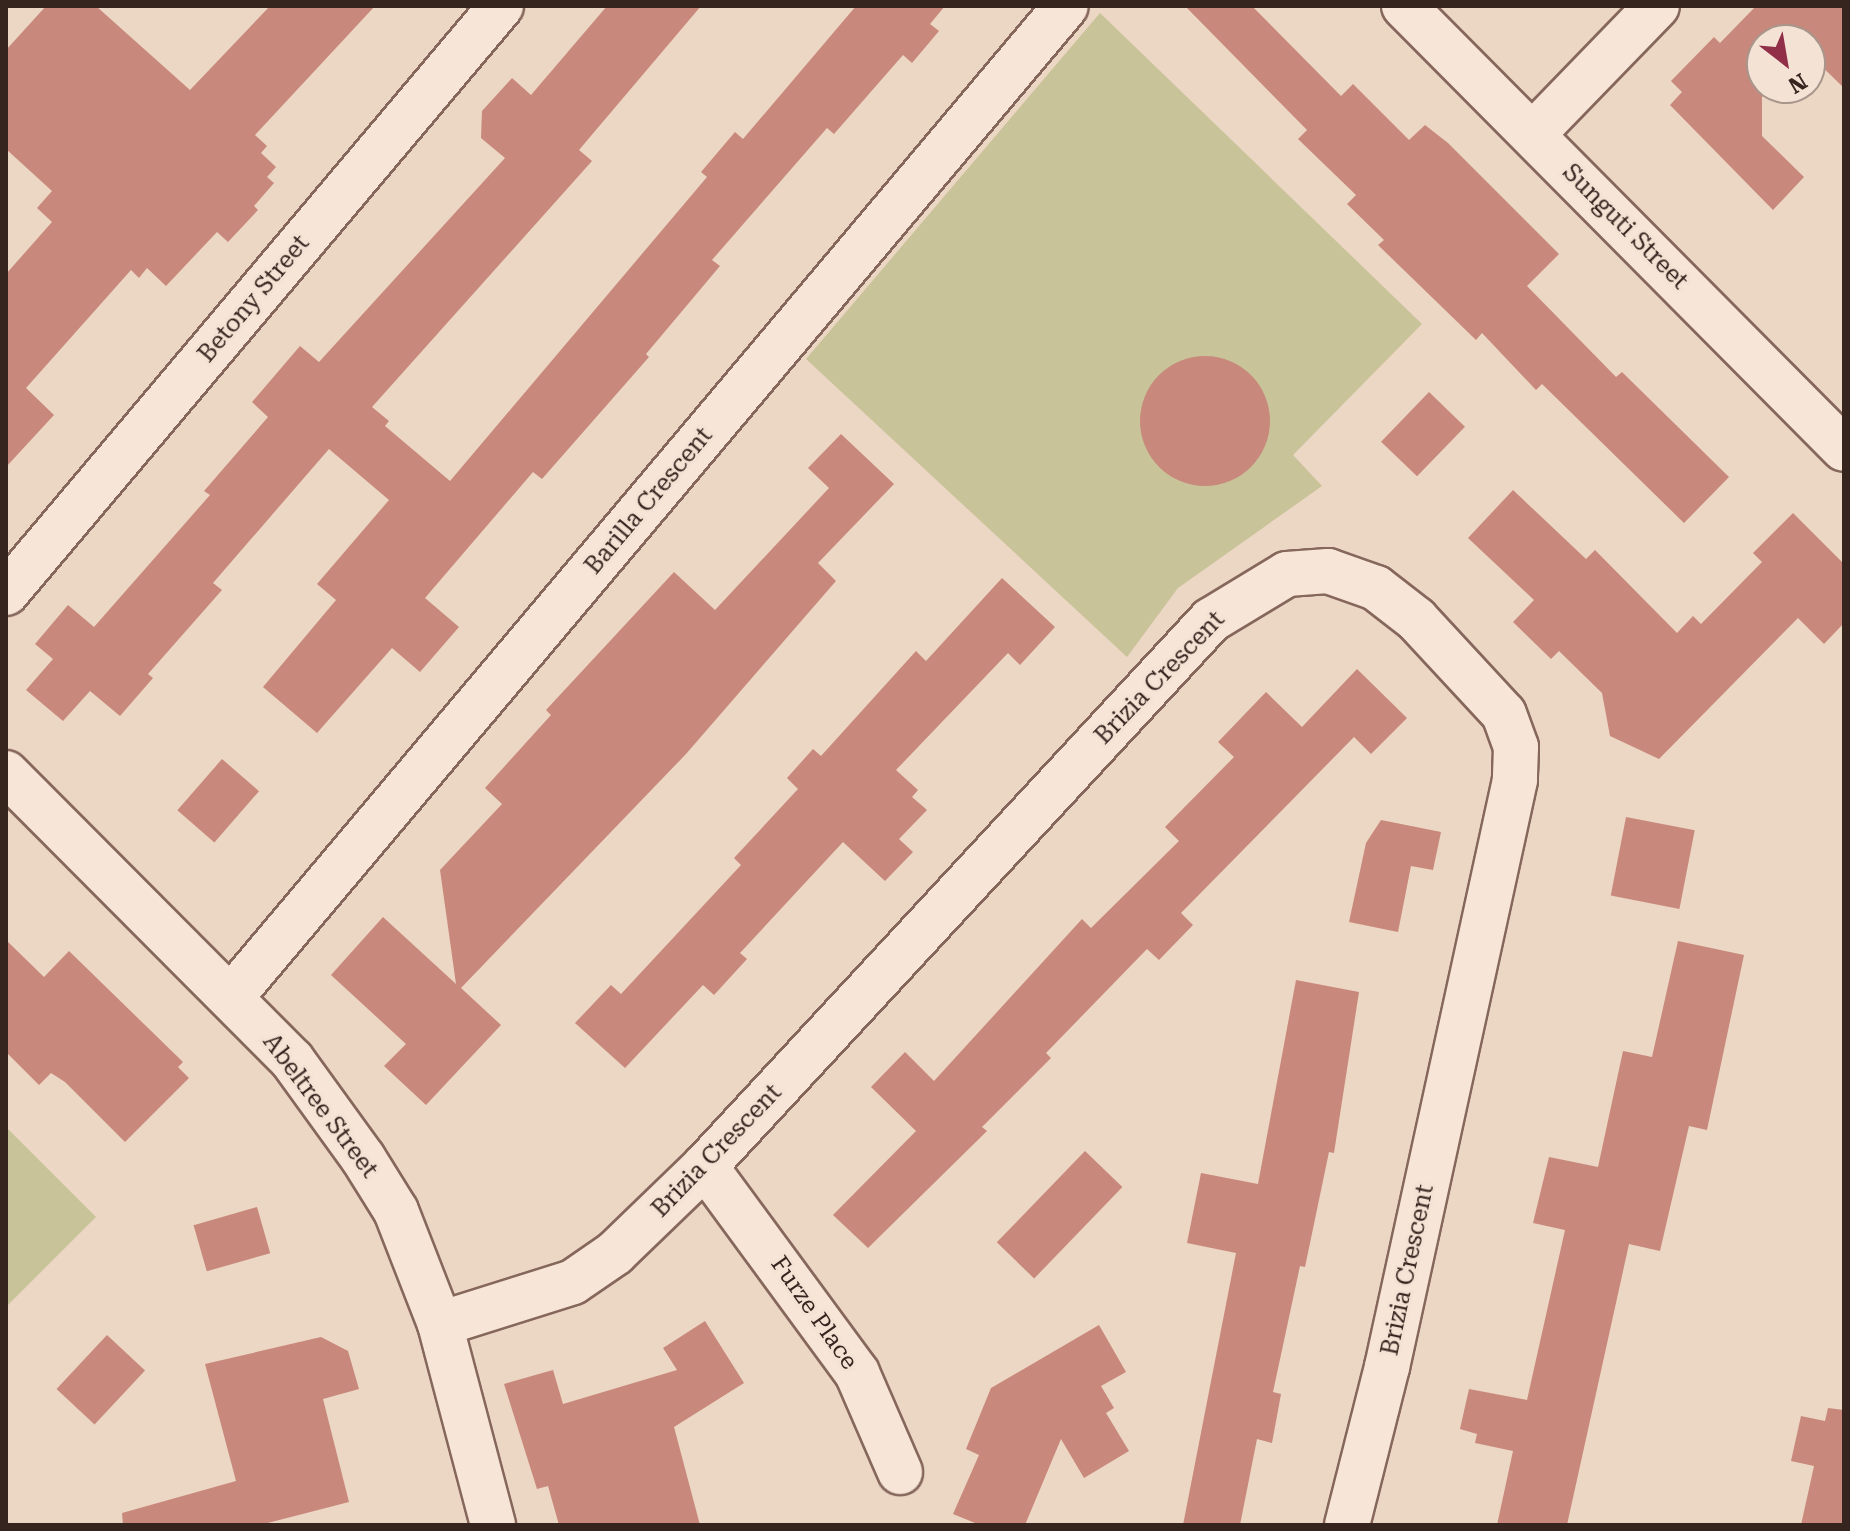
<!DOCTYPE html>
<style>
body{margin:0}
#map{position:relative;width:1850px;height:1531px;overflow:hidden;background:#ecd6c4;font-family:"Roboto Serif",serif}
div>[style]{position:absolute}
.green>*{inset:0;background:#c9c399}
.building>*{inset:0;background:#c8897c;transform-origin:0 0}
.round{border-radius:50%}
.roads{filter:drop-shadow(2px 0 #86675c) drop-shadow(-2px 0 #86675c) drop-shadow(0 2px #86675c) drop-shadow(0 -2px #86675c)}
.street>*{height:44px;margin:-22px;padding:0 22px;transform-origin:22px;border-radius:22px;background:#f7e6d7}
span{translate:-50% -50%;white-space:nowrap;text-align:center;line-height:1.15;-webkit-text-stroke:6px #f4e2d4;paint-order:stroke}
.street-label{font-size:24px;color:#36241f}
.frame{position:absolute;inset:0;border:8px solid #36241f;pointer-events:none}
.north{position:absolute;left:1746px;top:24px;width:80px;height:80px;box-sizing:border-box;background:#f4e2d4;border:2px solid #a8968c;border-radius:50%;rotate:149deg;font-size:22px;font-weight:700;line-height:32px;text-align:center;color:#36241f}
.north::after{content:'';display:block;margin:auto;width:28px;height:36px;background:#912f48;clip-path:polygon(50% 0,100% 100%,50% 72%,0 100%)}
</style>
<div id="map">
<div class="green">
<i style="clip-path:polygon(1100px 13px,1422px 324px,1293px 455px,1322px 486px,1178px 588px,1127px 657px,806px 359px)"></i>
<i style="clip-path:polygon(6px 1127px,96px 1217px,6px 1307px)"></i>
</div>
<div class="building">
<i style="clip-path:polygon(46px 6px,96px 6px,190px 90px,270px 6px,375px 6px,255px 135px,267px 146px,261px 153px,276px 167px,267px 177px,274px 183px,254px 206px,258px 210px,228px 242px,217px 232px,166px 286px,147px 268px,139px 278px,131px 270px,26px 388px,54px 415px,6px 467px,6px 274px,52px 222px,37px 208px,52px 191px,6px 149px,6px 50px)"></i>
<i style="clip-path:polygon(607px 6px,701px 6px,579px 150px,592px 161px,372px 407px,389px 421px,385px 426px,450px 481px,707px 177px,701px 172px,735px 132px,743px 139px,856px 6px,945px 6px,930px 24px,939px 31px,912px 63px,903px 55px,834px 134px,827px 128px,712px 260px,720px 266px,646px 354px,649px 357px,542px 479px,533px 472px,425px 598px,459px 627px,420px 672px,392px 648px,317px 733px,263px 687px,336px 600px,317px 584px,389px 500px,329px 449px,213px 583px,222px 590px,148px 674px,153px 678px,120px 716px,90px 691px,63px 721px,26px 690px,53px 659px,35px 644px,68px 605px,94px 627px,210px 495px,204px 491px,268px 417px,252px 402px,300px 346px,319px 362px,505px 158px,481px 138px,482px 111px,512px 78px,531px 95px)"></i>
<i style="clip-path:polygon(1185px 6px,1252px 6px,1341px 96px,1353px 84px,1409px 140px,1425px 125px,1448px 143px,1559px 254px,1527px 286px,1616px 377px,1622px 372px,1729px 477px,1684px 523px,1542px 384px,1536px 390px,1482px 333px,1476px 340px,1378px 245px,1384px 240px,1347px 204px,1356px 195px,1298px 139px,1307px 130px)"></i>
<i style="clip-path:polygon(1756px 6px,1844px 6px,1844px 88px,1810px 55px,1810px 40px,1762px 40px,1762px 88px,1770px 88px,1762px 97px,1762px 136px,1804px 177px,1773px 210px,1670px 105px,1682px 92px,1671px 81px,1714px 37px,1720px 43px)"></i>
<i class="round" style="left:1140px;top:356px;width:130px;height:130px"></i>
<i style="left:1429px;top:392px;width:50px;height:69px;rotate:44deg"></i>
<i style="clip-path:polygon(841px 434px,894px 484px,818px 563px,836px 581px,686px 754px,461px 988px,501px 1025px,426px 1105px,384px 1066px,406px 1044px,331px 975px,383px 917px,456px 984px,440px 870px,502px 804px,485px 788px,551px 715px,546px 710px,674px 572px,715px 610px,829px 488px,808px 468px)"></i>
<i style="clip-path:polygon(1513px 490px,1586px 559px,1595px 550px,1677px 633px,1693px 616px,1701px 624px,1762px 562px,1753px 553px,1793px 513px,1844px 564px,1844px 623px,1824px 644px,1798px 618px,1659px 759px,1610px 736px,1602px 693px,1559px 651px,1551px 659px,1513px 622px,1534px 600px,1468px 538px)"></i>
<i style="clip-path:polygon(1002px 578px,1055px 627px,1020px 665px,1008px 653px,896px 770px,918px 790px,912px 797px,927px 810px,899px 839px,913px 852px,885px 881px,843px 842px,740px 953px,747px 959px,714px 995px,703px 985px,625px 1068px,575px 1023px,611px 985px,621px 994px,741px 865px,734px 858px,798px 789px,787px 778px,813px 749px,821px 756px,916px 651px,926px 661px)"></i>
<i style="clip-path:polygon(1357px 669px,1407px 718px,1371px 754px,1354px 737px,1181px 913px,1193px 925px,1159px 960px,1147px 949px,1046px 1053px,1051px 1058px,982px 1127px,987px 1131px,868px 1248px,833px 1215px,916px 1131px,871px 1087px,905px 1052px,934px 1081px,1082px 919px,1091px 928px,1179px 841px,1165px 827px,1234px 757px,1218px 742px,1266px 692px,1302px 727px)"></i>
<i style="left:222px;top:759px;width:49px;height:68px;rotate:41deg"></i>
<i style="left:1626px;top:817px;width:70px;height:80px;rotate:11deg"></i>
<i style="clip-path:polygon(1381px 820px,1441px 832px,1433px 870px,1411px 866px,1398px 932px,1349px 922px,1366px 843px)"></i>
<i style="clip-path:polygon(6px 940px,44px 977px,69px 951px,183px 1062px,178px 1067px,189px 1078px,125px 1142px,65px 1082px,51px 1073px,39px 1085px,6px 1052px)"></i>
<i style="clip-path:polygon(1678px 941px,1744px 955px,1707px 1130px,1689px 1126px,1660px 1251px,1629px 1244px,1567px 1525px,1497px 1525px,1513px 1451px,1475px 1443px,1477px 1434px,1460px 1429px,1469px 1389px,1527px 1400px,1565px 1230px,1533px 1223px,1549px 1157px,1598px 1167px,1623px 1051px,1652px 1057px)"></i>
<i style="clip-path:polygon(1296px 980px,1359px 992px,1334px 1153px,1329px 1152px,1305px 1267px,1300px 1266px,1273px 1392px,1281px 1394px,1272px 1443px,1257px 1439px,1240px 1525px,1183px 1525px,1236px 1253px,1187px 1243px,1201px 1173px,1258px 1184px)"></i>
<i style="left:1085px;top:1151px;width:52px;height:127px;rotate:44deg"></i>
<i style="left:257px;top:1207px;width:48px;height:66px;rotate:74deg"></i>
<i style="clip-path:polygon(705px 1321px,744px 1383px,674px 1427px,700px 1525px,559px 1525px,548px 1486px,537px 1489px,504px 1384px,553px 1370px,563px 1404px,677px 1370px,663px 1348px)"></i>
<i style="clip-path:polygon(1099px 1325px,1126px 1372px,1101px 1386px,1114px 1408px,1106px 1413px,1129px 1451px,1084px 1478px,1061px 1439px,1025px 1525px,980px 1525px,953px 1514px,979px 1455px,966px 1449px,991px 1388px)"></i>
<i style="left:107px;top:1335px;width:52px;height:74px;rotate:43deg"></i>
<i style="clip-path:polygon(321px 1337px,348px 1351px,359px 1389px,323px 1399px,349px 1502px,260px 1525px,123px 1525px,122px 1513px,236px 1481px,205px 1364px)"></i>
<i style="clip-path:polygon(1828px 1408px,1844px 1410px,1844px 1525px,1801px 1525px,1814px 1466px,1791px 1461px,1801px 1416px,1825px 1421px)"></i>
</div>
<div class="roads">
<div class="street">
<i style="left:1404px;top:6px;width:624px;rotate:45.19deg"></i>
<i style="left:1533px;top:134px;width:178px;rotate:-45.9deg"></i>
<i style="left:6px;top:593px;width:768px;rotate:-49.86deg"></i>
<i style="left:6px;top:773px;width:405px;rotate:45.1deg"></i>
<i style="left:292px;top:1060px;width:121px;rotate:54.1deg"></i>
<i style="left:363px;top:1158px;width:62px;rotate:58.1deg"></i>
<i style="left:396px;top:1211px;width:121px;rotate:68.7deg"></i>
<i style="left:440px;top:1324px;width:208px;rotate:75.2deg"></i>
<i style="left:232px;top:996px;width:1294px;rotate:-49.89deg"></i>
<i style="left:705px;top:1166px;width:257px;rotate:53.7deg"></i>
<i style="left:857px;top:1373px;width:108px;rotate:66.5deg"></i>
<i style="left:440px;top:1324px;width:139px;rotate:-17.5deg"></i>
<i style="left:573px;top:1282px;width:51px;rotate:-34.6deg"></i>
<i style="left:615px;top:1253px;width:125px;rotate:-44deg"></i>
<i style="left:705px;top:1166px;width:744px;rotate:-47.18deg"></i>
<i style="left:1211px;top:620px;width:89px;rotate:-31.2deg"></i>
<i style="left:1287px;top:574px;width:41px;rotate:-4.2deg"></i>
<i style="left:1328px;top:571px;width:51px;rotate:19.5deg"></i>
<i style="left:1376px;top:588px;width:51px;rotate:37.8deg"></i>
<i style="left:1416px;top:619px;width:129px;rotate:47.2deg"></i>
<i style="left:1504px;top:714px;width:35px;rotate:70deg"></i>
<i style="left:1516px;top:747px;width:33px;rotate:92deg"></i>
<i style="left:1515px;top:780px;width:601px;rotate:102.3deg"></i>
<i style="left:1387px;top:1367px;width:163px;rotate:104.2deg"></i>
</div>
</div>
<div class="street-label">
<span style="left:1625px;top:227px;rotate:45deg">Sunguti Street</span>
<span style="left:254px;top:299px;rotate:-50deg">Betony Street</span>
<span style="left:649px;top:501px;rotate:-50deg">Barilla Crescent</span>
<span style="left:1160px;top:678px;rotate:-46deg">Brizia Crescent</span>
<span style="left:320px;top:1106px;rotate:53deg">Abeltree Street</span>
<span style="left:717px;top:1151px;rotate:-46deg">Brizia Crescent</span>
<span style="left:1408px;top:1270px;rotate:-78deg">Brizia Crescent</span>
<span style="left:814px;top:1313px;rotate:55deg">Furze Place</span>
</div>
<div class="frame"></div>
<div class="north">N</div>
</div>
